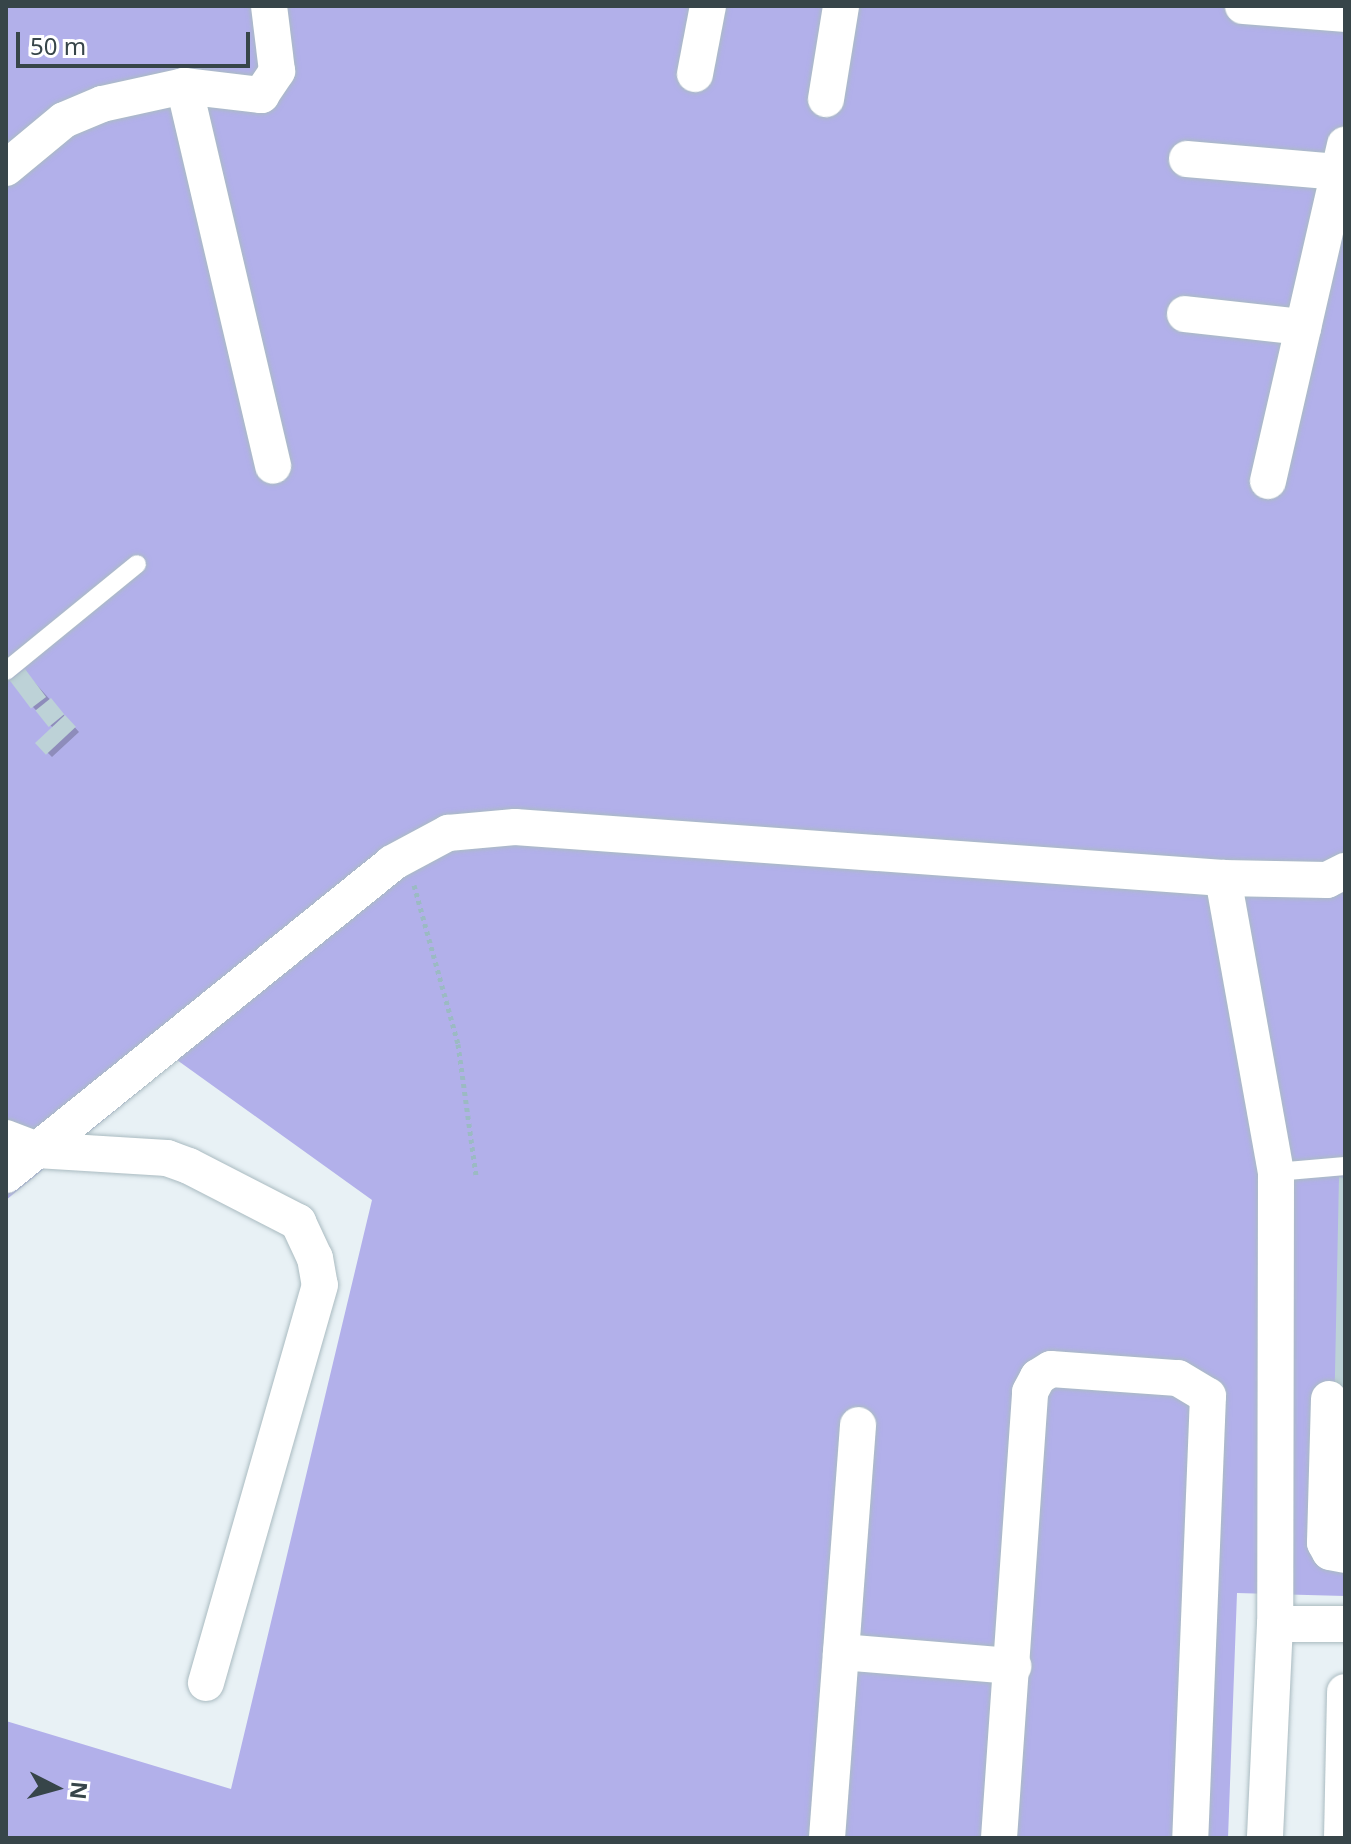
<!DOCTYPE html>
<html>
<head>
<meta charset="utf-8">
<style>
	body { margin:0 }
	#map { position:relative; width:1351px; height:1844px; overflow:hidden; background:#e8f1f5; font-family:"Noto Sans",sans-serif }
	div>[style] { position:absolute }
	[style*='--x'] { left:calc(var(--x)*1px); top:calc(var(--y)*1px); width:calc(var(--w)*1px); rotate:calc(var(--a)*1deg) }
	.green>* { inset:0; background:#b2b0ea }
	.shadow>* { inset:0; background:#0003 }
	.building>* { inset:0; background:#bdd2d7; transform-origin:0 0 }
	.path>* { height:5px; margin-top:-2.5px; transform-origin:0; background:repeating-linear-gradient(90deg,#9bbac3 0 4px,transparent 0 8px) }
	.roads { filter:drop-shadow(0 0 2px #aabbc1) drop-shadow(0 0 2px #aabbc1) }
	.lane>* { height:18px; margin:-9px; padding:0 9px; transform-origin:9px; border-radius:9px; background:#fff }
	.street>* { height:36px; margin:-18px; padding:0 18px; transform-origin:18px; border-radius:18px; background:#fff }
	span { translate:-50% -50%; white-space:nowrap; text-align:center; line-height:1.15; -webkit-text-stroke:8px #fff; paint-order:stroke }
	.frame { position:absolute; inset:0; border:8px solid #374549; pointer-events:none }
	.north { position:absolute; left:16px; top:1748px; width:80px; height:80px; -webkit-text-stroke:6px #fff; paint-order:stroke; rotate:96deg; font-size:22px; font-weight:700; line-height:32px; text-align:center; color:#374549 }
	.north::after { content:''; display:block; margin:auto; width:28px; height:36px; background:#374549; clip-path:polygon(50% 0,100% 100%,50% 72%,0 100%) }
	.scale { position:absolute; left:16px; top:32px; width:234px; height:36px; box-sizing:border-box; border:4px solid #374549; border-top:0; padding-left:10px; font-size:24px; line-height:28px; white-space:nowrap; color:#374549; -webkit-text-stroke:6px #fff; paint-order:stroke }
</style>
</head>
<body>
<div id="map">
	<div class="green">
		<div style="clip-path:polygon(6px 6px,1345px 6px,1345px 1596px,1237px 1593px,1228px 1838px,6px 1838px,6px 1721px,231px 1789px,372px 1200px,177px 1060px,6px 1200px)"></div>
	</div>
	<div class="shadow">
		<div style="clip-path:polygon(28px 675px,79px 732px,52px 757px,39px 744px,54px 729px,33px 707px)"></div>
	</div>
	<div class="building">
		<div style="left:25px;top:669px;width:35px;height:19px;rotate:53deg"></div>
		<div style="left:51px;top:698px;width:21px;height:20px;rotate:51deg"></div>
		<div style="left:65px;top:715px;width:16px;height:41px;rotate:47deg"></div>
		<div style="clip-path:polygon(1339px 1177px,1345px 1178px,1345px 1472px,1333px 1472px)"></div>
	</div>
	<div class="path">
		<div style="--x:414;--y:885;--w:165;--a:74.5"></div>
		<div style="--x:458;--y:1044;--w:132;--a:82.2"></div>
	</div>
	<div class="roads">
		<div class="lane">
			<div style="--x:6;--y:671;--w:169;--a:-39.2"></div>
			<div style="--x:1276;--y:1172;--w:69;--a:-5"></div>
		</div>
		<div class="street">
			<div style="--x:1243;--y:6;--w:102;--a:4.5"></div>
			<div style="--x:695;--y:74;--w:69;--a:-79.2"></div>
			<div style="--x:184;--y:86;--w:390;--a:76.8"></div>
			<div style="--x:826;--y:99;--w:94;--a:-80.8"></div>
			<div style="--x:1187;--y:159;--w:153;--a:4.9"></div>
			<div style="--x:6;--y:168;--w:75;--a:-39.6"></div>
			<div style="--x:64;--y:120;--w:41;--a:-22.8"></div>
			<div style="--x:102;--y:104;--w:84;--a:-12.4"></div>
			<div style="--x:184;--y:86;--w:78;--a:6.7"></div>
			<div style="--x:261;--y:95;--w:29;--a:-56"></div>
			<div style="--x:277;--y:71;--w:65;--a:-97"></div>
			<div style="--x:1185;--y:314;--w:119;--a:6.3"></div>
			<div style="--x:1268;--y:481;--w:345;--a:-77.1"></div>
			<div style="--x:1223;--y:878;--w:299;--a:79.8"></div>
			<div style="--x:1276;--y:1172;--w:452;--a:90.1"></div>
			<div style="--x:1275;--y:1624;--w:214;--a:92.7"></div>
			<div style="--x:6;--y:1138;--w:33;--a:21"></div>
			<div style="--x:37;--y:1150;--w:130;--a:3.5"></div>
			<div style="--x:167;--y:1158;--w:23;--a:20"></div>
			<div style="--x:189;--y:1166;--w:123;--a:27.2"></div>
			<div style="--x:298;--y:1222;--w:40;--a:65"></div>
			<div style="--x:315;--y:1258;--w:27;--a:80"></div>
			<div style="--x:320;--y:1285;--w:414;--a:106"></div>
			<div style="--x:6;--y:1175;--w:496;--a:-38.9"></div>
			<div style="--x:392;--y:863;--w:64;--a:-28.2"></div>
			<div style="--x:448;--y:833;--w:67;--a:-5.1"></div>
			<div style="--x:515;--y:827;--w:710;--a:4.12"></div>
			<div style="--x:1223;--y:878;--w:104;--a:1.1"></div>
			<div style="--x:1327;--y:880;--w:20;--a:-27"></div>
			<div style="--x:1329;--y:1399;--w:144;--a:91.6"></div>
			<div style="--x:1325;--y:1543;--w:10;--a:61"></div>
			<div style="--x:1330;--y:1552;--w:15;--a:11"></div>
			<div style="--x:1275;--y:1624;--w:70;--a:0"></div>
			<div style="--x:841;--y:1652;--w:173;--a:4.7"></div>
			<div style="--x:827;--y:1838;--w:414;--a:-85.7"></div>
			<div style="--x:999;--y:1838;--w:447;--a:-86"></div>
			<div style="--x:1030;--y:1392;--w:17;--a:-62"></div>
			<div style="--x:1038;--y:1377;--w:15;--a:-32"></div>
			<div style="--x:1051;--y:1369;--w:127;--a:4.1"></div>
			<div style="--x:1178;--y:1378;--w:35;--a:31"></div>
			<div style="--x:1208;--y:1396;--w:442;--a:92.3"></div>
			<div style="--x:1342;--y:1838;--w:146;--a:-88.8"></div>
		</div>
	</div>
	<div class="frame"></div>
	<div class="north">N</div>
	<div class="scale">50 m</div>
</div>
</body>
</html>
